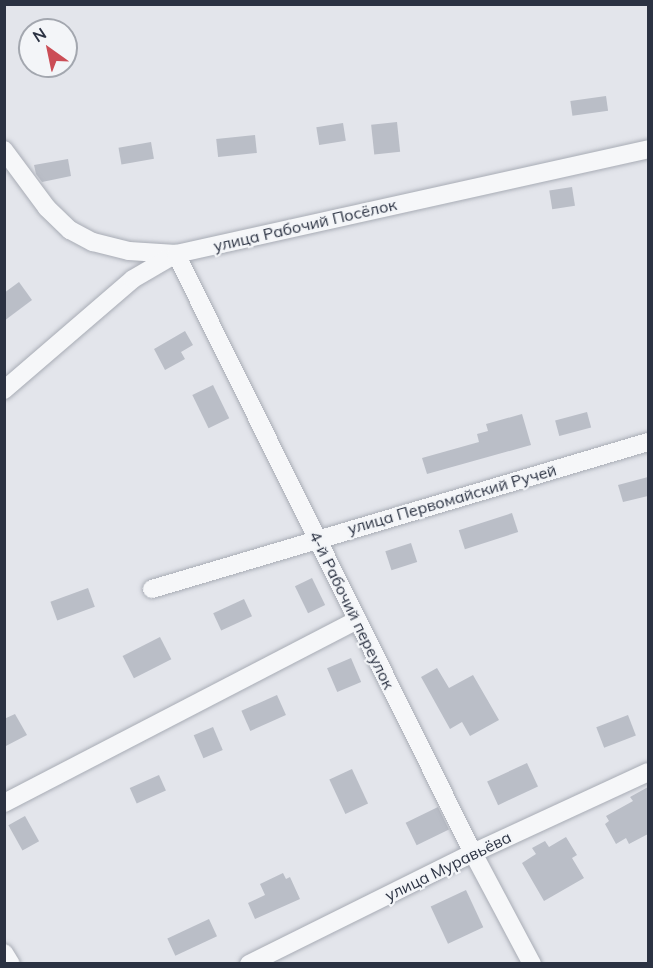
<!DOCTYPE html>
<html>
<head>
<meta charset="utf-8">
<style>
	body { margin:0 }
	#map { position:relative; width:653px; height:968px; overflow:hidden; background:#e3e5eb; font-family:Mulish,sans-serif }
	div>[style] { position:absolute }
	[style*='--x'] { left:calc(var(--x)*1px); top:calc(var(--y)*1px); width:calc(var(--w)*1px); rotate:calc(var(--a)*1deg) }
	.building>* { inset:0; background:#babec7; transform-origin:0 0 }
	.roads { filter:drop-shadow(0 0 2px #a8acb5) drop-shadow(0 0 2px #a8acb5) }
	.minor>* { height:18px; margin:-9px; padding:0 9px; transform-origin:9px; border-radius:9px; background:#f6f7f9 }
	span { translate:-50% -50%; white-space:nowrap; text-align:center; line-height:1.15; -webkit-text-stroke:4.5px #f3f5f8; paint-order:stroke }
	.street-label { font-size:16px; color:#2b3242 }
	.frame { position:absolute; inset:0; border:6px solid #2b3242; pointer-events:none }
	.north { position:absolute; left:18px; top:18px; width:60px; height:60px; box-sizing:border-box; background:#f3f5f8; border:2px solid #a3a7af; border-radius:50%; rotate:327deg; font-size:16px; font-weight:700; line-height:24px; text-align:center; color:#2b3242 }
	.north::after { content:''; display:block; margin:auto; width:21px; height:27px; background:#cb4d56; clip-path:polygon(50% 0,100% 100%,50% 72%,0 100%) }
</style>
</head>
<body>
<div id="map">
	<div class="building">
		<div style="left:606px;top:96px;width:15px;height:36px;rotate:82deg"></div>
		<div style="left:397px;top:122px;width:30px;height:26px;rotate:84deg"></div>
		<div style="left:343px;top:123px;width:18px;height:27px;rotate:81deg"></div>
		<div style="left:255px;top:135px;width:18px;height:39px;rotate:84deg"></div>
		<div style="left:151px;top:142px;width:17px;height:33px;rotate:80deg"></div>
		<div style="clip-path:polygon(68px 159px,71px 176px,42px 182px,36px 174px,34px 165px)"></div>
		<div style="left:572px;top:187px;width:19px;height:23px;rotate:81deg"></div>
		<div style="clip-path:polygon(19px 282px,32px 300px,4px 321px,4px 293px)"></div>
		<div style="clip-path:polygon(185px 331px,193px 345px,181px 352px,185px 359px,165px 370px,154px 349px)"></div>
		<div style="left:213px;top:385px;width:37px;height:23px;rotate:64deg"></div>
		<div style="left:587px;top:412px;width:16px;height:33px;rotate:75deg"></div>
		<div style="clip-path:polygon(522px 414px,531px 445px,427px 474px,422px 458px,479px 442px,477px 434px,488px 431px,486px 424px)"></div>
		<div style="clip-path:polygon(648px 477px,648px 496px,623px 502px,618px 485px)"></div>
		<div style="left:512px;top:513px;width:20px;height:56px;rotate:72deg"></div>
		<div style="left:411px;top:543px;width:20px;height:27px;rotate:72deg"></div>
		<div style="left:312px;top:578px;width:30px;height:19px;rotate:64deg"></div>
		<div style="left:88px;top:588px;width:20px;height:40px;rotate:70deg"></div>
		<div style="left:244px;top:599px;width:19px;height:34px;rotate:65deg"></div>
		<div style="left:160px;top:637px;width:25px;height:42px;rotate:63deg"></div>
		<div style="left:351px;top:658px;width:26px;height:26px;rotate:67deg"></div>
		<div style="clip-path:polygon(437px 668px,449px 688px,473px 675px,499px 720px,470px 736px,462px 722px,450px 729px,421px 677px)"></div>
		<div style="left:277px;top:695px;width:22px;height:39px;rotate:66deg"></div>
		<div style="clip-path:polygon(15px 714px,27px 735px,4px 747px,4px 719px)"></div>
		<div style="left:628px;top:715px;width:22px;height:34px;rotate:69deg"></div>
		<div style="left:213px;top:727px;width:25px;height:21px;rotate:67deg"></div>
		<div style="left:527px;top:763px;width:26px;height:44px;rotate:65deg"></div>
		<div style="left:352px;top:769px;width:38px;height:25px;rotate:65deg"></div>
		<div style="left:159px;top:775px;width:17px;height:32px;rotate:66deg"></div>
		<div style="clip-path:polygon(648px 787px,648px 834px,629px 844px,626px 838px,616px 844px,605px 824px,609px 821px,606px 816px,633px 801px,630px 797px)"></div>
		<div style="left:438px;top:807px;width:25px;height:36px;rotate:64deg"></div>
		<div style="left:25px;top:816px;width:29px;height:19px;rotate:61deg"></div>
		<div style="clip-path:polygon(566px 837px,577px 855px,572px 858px,584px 878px,544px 901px,522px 863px,536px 854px,532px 848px,545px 841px,549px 847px)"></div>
		<div style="clip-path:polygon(283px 873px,286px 879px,290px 877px,300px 899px,255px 919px,248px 903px,265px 895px,260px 884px)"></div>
		<div style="left:466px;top:890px;width:41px;height:39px;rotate:65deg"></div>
		<div style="left:209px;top:919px;width:19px;height:46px;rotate:65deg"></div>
	</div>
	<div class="roads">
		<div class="minor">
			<div style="--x:4;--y:150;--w:72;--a:53.4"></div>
			<div style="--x:47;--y:208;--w:32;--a:44"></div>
			<div style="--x:70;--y:230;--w:26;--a:28"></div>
			<div style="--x:93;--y:242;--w:37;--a:14"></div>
			<div style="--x:129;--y:251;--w:47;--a:3.7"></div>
			<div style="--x:176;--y:254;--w:669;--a:63.63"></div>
			<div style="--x:473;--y:853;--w:126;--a:62"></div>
			<div style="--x:4;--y:390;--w:170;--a:-40.7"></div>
			<div style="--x:133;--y:279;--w:50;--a:-30.2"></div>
			<div style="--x:176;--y:254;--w:484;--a:-12.5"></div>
			<div style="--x:152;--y:589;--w:517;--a:-16.51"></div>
			<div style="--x:4;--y:803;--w:398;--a:-27.4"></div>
			<div style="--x:4;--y:953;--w:13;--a:58"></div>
			<div style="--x:249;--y:964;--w:250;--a:-26.4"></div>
			<div style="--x:473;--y:853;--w:193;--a:-24.8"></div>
		</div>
	</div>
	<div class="street-label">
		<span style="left:305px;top:225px;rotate:-13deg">улица Рабочий Посёлок</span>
		<span style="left:452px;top:499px;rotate:-16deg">улица Первомайский Ручей</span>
		<span style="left:352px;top:610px;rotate:64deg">4-й Рабочий переулок</span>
		<span style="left:448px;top:866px;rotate:-26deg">улица Муравьёва</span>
	</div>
	<div class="frame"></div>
	<div class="north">N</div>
</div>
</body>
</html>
